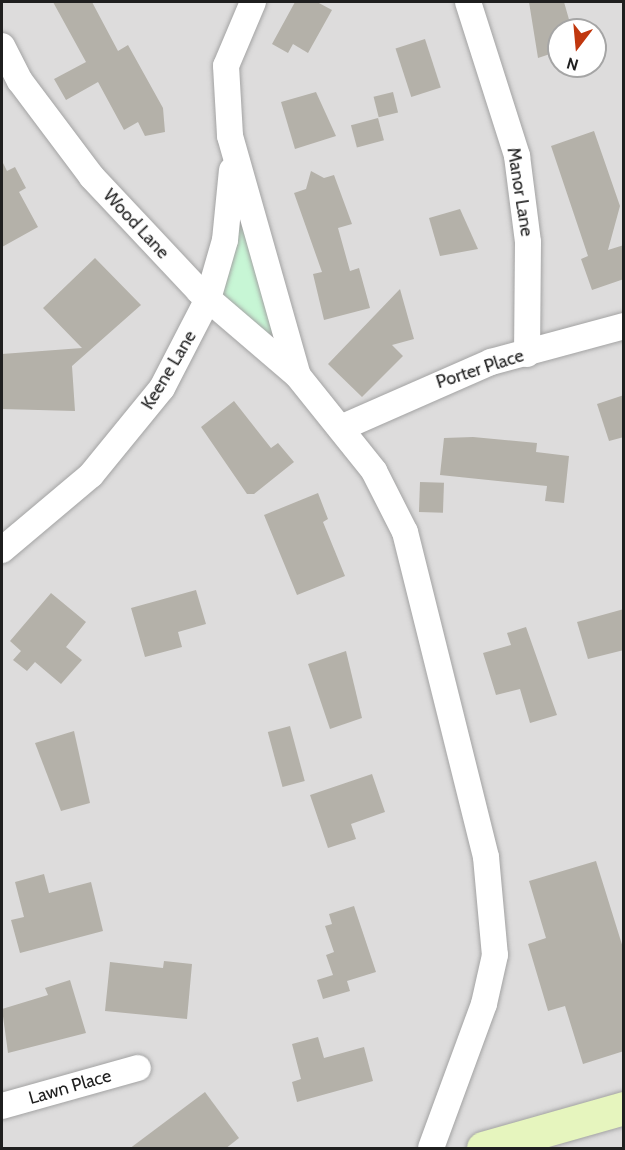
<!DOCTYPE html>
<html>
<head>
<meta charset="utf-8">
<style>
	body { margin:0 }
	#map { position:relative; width:625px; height:1150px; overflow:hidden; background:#efeee6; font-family:Cabin,sans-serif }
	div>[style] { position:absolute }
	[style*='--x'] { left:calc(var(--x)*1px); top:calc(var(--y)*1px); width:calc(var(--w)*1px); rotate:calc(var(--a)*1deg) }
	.residential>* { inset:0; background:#dddcdc }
	.park>* { inset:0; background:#c7f6d5 }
	.building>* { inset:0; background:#b4b1a9; transform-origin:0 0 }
	.roads { filter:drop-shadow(0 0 2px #a3a3a3) drop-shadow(0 0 2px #a3a3a3) }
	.minor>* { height:26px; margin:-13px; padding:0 13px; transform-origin:13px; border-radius:13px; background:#fff }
	.secondary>* { height:33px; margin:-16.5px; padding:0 16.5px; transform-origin:16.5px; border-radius:16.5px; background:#e6f5be }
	span { translate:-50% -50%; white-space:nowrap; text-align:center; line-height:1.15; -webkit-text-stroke:4.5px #fff; paint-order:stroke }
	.street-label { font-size:18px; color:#1f1f1f }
	.frame { position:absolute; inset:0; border:3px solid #1f1f1f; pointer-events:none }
	.north { position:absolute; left:547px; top:18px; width:60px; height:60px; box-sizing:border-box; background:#fff; border:2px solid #a5a5a5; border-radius:50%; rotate:196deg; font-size:16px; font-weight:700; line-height:24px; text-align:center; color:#1f1f1f }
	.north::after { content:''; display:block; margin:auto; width:21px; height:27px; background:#c0370e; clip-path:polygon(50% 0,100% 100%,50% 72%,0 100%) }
</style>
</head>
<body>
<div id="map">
	<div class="residential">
		<div style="clip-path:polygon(evenodd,2px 2px,623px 2px,623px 1148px,2px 1148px,2px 2px,559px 30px,595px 30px,595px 66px,559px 66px,559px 30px)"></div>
	</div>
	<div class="park">
		<div style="clip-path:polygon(239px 188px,290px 363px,214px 298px)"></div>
	</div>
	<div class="building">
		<div style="clip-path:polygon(53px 2px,92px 2px,118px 51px,128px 45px,163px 108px,165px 132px,145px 136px,138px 122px,124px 130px,98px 82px,66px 100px,54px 79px,86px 62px)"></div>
		<div style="clip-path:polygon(295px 2px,317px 2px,332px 10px,308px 53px,293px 44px,288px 53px,272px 44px)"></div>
		<div style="clip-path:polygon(529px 2px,564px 2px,572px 30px,559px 30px,559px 51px,538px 58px)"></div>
		<div style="left:425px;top:39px;width:51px;height:31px;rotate:72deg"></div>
		<div style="clip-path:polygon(316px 92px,336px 136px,295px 149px,281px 102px)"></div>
		<div style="left:393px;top:92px;width:21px;height:20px;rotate:76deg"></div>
		<div style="left:378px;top:118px;width:23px;height:28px;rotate:75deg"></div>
		<div style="clip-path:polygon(594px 131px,620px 206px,608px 250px,624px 245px,624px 279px,592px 290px,581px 259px,588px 256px,551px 146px)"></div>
		<div style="clip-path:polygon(2px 161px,7px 171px,15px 167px,26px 188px,19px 192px,38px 227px,2px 247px)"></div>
		<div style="clip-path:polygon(311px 171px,324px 178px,334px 175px,352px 224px,338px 228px,350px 271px,359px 268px,370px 308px,324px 320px,313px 274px,322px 272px,294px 193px,306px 189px)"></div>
		<div style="clip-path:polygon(460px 209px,478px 249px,440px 256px,429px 218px)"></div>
		<div style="clip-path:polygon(95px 258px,141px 305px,72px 366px,75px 411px,2px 409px,2px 354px,82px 348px,43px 308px)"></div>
		<div style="clip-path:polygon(400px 289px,414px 339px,392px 345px,403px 356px,362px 397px,328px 364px)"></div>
		<div style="clip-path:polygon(624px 395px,624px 437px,609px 441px,597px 404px)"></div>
		<div style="clip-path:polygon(234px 401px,271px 448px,278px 443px,294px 462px,254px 494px,247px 494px,201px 427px)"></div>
		<div style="clip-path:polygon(473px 437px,537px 443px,536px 452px,569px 456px,564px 503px,545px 501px,547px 486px,440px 475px,444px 438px)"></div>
		<div style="left:420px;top:482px;width:24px;height:30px;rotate:2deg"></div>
		<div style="clip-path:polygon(318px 493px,328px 519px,323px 522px,345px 576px,297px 595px,264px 515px)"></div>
		<div style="clip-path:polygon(196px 590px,206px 624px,178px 632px,182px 647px,145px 657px,131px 608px)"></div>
		<div style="clip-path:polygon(51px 593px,86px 622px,66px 647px,82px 660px,61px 684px,35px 662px,27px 671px,13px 660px,21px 651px,10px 641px)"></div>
		<div style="clip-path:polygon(624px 609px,624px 650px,588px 659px,577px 622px)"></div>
		<div style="clip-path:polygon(526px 627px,557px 715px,530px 723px,520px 689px,496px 695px,483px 653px,511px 645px,507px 633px)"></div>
		<div style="clip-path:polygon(346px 651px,362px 718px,330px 729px,308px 664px)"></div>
		<div style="left:290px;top:726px;width:57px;height:23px;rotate:75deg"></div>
		<div style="clip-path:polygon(74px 731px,90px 803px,61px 811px,35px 743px)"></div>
		<div style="clip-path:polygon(372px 774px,385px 812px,351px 824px,356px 839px,328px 848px,310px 795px)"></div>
		<div style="clip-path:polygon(596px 861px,624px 951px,624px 1051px,583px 1064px,565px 1006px,548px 1011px,528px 944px,546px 938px,529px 881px)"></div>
		<div style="clip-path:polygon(44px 874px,49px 893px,91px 882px,103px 931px,20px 953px,11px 920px,24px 917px,15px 882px)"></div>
		<div style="clip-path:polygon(354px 906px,376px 972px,347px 981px,350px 991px,323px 999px,317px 980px,333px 975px,326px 955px,334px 952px,325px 926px,332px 924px,329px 914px)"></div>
		<div style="clip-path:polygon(164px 961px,192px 964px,187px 1019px,105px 1011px,110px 962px,163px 968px)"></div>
		<div style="clip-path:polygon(70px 980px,86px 1033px,8px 1053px,2px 1009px,48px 995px,45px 988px)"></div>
		<div style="clip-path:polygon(318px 1037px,324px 1058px,364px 1047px,373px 1081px,297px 1102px,292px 1082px,301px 1079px,292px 1044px)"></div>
		<div style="clip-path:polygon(205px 1092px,239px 1138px,225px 1149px,129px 1149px)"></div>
	</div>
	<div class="roads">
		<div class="minor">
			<div style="--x:253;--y:2;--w:69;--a:112.9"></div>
			<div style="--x:226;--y:66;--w:70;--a:86.7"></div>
			<div style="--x:230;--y:136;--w:249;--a:74.2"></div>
			<div style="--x:298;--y:376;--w:122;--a:51.3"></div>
			<div style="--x:374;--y:471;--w:68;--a:63.1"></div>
			<div style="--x:405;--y:532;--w:335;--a:76"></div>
			<div style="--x:486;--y:857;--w:98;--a:84.8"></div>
			<div style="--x:495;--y:955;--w:50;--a:102.7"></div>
			<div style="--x:484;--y:1004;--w:153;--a:110.2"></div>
			<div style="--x:468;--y:2;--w:162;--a:72.3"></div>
			<div style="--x:517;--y:156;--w:87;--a:82.7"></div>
			<div style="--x:528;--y:242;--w:112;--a:90.5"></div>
			<div style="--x:2;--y:46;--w:39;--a:63"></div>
			<div style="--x:20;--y:81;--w:120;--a:53.1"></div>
			<div style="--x:92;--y:177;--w:156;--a:46.8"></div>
			<div style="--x:199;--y:291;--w:130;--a:40.6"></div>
			<div style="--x:343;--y:427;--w:162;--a:-23.7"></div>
			<div style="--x:491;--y:362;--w:138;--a:-15.1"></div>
			<div style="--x:2;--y:550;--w:116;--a:-40.1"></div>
			<div style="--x:91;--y:475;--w:112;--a:-50.8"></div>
			<div style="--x:162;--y:388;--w:100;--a:-62.7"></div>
			<div style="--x:208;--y:299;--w:61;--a:-73.9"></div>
			<div style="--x:225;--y:240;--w:70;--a:-84.3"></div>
			<div style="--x:2;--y:1106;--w:141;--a:-15.6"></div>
		</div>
		<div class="secondary">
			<div style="--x:483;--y:1148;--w:147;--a:-15.8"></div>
		</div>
	</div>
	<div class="street-label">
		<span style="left:520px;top:192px;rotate:81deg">Manor Lane</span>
		<span style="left:136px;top:224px;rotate:47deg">Wood Lane</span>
		<span style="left:480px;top:369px;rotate:-18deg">Porter Place</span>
		<span style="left:169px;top:370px;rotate:-59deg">Keene Lane</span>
		<span style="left:70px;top:1087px;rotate:-16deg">Lawn Place</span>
	</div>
	<div class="frame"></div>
	<div class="north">N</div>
</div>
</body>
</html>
